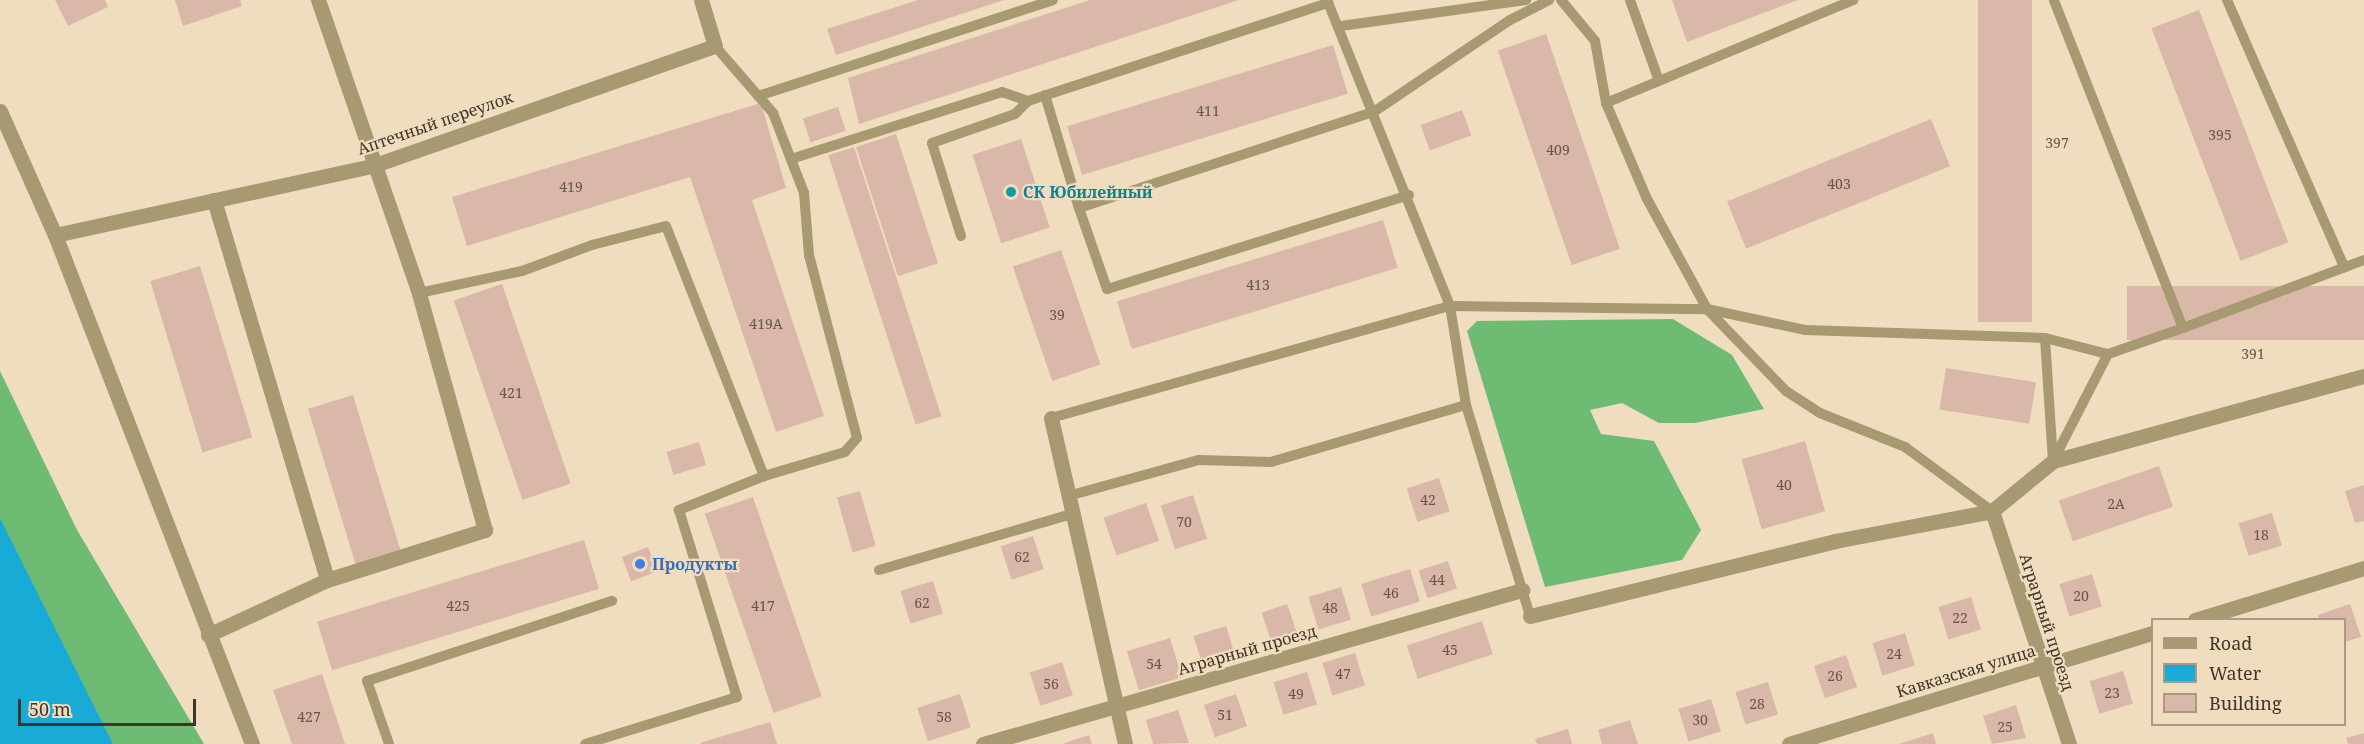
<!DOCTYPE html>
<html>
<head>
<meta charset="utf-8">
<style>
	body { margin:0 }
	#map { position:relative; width:2364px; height:744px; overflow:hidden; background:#f0dcbf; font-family:"Noto Serif",serif }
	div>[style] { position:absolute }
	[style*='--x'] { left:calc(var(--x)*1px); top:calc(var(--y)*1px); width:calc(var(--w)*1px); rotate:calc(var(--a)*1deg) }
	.forest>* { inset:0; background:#6ebb74 }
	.water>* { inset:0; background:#1aaad6 }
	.building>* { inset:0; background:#d9b8a9; transform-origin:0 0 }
	.service>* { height:10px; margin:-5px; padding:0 5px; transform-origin:5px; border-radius:5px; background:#a79971 }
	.minor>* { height:15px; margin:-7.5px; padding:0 7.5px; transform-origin:7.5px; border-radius:7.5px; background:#a79971 }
	.tertiary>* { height:15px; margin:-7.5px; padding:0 7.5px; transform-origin:7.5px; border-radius:7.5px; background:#a79971 }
	.dots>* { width:16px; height:16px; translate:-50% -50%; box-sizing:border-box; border:3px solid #f0dcbf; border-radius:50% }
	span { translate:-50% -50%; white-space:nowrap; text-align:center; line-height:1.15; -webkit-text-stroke:4.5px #f0dcbf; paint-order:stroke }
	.number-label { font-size:14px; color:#64564a }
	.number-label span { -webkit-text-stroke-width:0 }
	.street-label { font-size:16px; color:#3d362a }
	.culture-label { font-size:16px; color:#0d838f; font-weight:700 }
	.left { translate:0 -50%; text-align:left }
	.shop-label { font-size:16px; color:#366cbe; font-weight:700 }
	.legend { position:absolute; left:2151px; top:618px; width:195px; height:108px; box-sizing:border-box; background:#f0dcbf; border:2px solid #a89a83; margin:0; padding:8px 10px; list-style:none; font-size:18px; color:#3d362a }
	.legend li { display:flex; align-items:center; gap:12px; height:30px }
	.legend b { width:30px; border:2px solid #a89a83 }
	.scale { position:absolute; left:18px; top:699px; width:178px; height:27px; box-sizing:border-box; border:3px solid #3d362a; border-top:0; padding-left:8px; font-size:18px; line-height:21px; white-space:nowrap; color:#3d362a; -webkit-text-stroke:4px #f0dcbf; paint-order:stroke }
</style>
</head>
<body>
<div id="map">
	<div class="forest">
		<div style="clip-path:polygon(1673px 319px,1732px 355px,1764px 409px,1695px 423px,1659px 423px,1622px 403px,1590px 410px,1601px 434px,1654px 441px,1701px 530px,1682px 560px,1545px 587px,1467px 331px,1477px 321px)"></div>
		<div style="clip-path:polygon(0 371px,77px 530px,204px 744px,75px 744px,0 564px)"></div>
	</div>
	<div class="water">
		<div style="clip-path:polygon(0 518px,113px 744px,0 744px)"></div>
	</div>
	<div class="building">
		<div style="clip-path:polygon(55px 0,105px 0,108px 7px,68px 26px)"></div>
		<div style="clip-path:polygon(175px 0,240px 0,242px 6px,183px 26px)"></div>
		<div style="clip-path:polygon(918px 0,1004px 0,836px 55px,827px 29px)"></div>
		<div style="clip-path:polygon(1090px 0,1239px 0,859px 124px,848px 78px)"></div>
		<div style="clip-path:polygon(1672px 0,1798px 0,1687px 42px)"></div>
		<div style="left:1978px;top:0;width:54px;height:322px"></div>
		<div style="left:2199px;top:10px;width:249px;height:51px;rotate:69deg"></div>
		<div style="left:1546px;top:34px;width:227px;height:51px;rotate:71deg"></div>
		<div style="left:1333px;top:45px;width:51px;height:278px;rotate:73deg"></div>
		<div style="clip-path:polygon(761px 103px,786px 188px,752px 200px,824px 416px,776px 432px,690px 177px,467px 246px,452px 197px)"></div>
		<div style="left:838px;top:107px;width:25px;height:37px;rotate:72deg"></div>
		<div style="left:1462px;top:110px;width:27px;height:44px;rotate:70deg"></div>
		<div style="left:1931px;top:119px;width:51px;height:220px;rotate:68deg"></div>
		<div style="left:896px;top:134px;width:136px;height:42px;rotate:72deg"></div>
		<div style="left:1021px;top:139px;width:93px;height:51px;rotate:72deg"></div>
		<div style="left:854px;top:147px;width:283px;height:27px;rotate:72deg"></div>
		<div style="left:1383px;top:220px;width:50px;height:278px;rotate:73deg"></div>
		<div style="left:1061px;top:250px;width:121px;height:51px;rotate:71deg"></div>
		<div style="left:200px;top:266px;width:179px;height:52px;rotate:73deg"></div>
		<div style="left:502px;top:284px;width:211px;height:51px;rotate:71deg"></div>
		<div style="left:2364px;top:286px;width:54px;height:237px;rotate:90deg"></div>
		<div style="left:1946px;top:368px;width:91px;height:42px;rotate:9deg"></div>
		<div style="left:353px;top:395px;width:164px;height:47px;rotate:73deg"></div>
		<div style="left:1805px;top:441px;width:73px;height:66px;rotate:74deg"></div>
		<div style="left:699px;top:442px;width:24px;height:34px;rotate:73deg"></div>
		<div style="left:2159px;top:466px;width:43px;height:106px;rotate:71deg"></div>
		<div style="left:1439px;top:478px;width:35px;height:34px;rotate:72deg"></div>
		<div style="clip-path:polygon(2364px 485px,2364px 521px,2355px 523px,2345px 491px)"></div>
		<div style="left:860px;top:491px;width:57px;height:24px;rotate:74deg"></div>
		<div style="left:1193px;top:495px;width:46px;height:34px;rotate:72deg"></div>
		<div style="left:753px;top:497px;width:211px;height:51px;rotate:71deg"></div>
		<div style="left:1146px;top:503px;width:40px;height:45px;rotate:71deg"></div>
		<div style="left:2272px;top:513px;width:34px;height:35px;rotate:73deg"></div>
		<div style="left:1033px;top:536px;width:35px;height:34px;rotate:72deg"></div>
		<div style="left:584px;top:540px;width:51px;height:279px;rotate:73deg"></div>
		<div style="left:648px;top:547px;width:26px;height:28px;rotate:69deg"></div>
		<div style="left:1448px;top:561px;width:29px;height:31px;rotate:72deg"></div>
		<div style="left:1410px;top:569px;width:34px;height:51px;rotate:73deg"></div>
		<div style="left:2092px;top:574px;width:34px;height:34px;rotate:73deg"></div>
		<div style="left:933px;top:581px;width:34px;height:34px;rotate:73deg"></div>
		<div style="left:1341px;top:587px;width:34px;height:34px;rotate:73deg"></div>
		<div style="left:1971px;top:597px;width:34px;height:34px;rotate:73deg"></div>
		<div style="left:1287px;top:604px;width:31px;height:27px;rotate:71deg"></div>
		<div style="clip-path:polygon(2350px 604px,2361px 637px,2344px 642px,2344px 620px,2319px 620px,2318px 615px)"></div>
		<div style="left:1482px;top:621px;width:35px;height:79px;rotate:72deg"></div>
		<div style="left:1226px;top:626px;width:34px;height:34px;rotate:73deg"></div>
		<div style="left:1905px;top:633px;width:34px;height:34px;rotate:73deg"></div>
		<div style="left:1170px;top:638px;width:41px;height:45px;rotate:73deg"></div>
		<div style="left:1355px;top:653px;width:34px;height:34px;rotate:73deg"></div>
		<div style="left:1846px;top:655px;width:34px;height:34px;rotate:71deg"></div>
		<div style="left:1062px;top:662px;width:35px;height:34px;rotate:72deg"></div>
		<div style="left:2123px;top:671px;width:34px;height:35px;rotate:73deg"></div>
		<div style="left:1307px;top:672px;width:34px;height:35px;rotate:73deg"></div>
		<div style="clip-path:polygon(322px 674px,345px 744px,292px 744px,273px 690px)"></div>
		<div style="left:1768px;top:682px;width:34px;height:34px;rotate:73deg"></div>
		<div style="left:960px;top:694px;width:35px;height:45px;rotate:72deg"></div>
		<div style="left:1236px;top:694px;width:34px;height:34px;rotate:71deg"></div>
		<div style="left:1711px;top:699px;width:34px;height:34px;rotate:73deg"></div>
		<div style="clip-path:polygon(2016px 705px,2026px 738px,1992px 744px,1983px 716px)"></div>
		<div style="clip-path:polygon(1178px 710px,1189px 743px,1153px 744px,1146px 720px)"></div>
		<div style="clip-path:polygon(1630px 720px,1638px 744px,1602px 744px,1598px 730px)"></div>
		<div style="clip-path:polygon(770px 722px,777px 744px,700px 744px,700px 743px)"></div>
		<div style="clip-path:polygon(1568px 729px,1572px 744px,1537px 744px,1535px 739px)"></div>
		<div style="clip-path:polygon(1933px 733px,1936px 744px,1899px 744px)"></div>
		<div style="clip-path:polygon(2364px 733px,2364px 744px,2348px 744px,2346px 738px)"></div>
		<div style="clip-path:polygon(1089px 735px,1092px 744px,1062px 744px)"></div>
	</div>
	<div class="service">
		<div style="--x:1327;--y:0;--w:330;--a:68.1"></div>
		<div style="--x:1450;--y:306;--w:257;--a:0.7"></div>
		<div style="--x:1707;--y:309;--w:100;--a:12.1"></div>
		<div style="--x:1805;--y:330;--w:240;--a:1.9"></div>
		<div style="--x:2045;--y:338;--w:123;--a:86.3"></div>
		<div style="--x:1561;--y:0;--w:53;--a:50.3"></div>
		<div style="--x:1595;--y:41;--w:63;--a:79.9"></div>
		<div style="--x:1606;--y:103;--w:102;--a:66.9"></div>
		<div style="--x:1646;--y:197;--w:128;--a:61.4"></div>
		<div style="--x:1707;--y:309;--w:114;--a:46.1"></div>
		<div style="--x:1786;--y:391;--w:40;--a:32.9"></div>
		<div style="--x:1820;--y:413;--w:92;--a:21.8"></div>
		<div style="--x:1905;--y:447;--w:108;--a:36.3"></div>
		<div style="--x:1630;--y:0;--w:83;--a:70.3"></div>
		<div style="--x:2227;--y:0;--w:292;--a:66.3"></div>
		<div style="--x:1341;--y:26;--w:187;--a:-8"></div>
		<div style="--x:715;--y:46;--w:89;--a:49.1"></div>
		<div style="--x:773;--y:113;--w:86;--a:68.8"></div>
		<div style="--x:804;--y:193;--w:62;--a:85.4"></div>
		<div style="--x:809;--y:255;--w:189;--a:75.3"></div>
		<div style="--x:857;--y:438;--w:18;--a:131"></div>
		<div style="--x:845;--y:452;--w:84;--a:163.5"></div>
		<div style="--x:1045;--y:95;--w:118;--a:73.3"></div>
		<div style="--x:758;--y:96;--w:310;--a:-18"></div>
		<div style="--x:1606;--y:103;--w:268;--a:-22.6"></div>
		<div style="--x:791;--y:159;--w:221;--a:-17.6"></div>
		<div style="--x:1002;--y:92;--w:28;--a:19"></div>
		<div style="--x:1409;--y:195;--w:316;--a:162.7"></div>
		<div style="--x:1107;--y:289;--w:86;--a:-109.1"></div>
		<div style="--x:1079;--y:208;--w:311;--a:-18.1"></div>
		<div style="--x:1375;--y:111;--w:163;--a:-34"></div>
		<div style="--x:1510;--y:20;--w:44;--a:-27.1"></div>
		<div style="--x:961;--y:236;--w:97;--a:-107.3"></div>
		<div style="--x:932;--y:143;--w:88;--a:-19.3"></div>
		<div style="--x:1015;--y:114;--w:18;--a:-45"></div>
		<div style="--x:1028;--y:101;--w:316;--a:-18.1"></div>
		<div style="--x:419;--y:293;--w:105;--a:-12.1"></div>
		<div style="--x:522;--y:271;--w:75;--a:-20.4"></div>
		<div style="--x:592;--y:245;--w:76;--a:-14.4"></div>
		<div style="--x:666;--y:226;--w:269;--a:68.6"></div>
		<div style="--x:764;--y:476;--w:92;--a:158.2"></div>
		<div style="--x:679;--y:510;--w:196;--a:72.8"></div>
		<div style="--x:737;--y:697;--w:159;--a:162.8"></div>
		<div style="--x:2183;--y:328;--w:193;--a:-20.6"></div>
		<div style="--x:2045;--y:338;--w:65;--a:14.3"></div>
		<div style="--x:1051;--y:418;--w:414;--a:-15.7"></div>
		<div style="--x:1450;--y:306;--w:100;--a:80.8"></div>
		<div style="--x:1466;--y:405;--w:220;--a:73.1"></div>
		<div style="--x:2053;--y:461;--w:120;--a:-62.8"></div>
		<div style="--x:2108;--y:354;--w:79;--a:-19.1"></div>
		<div style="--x:2183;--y:328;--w:352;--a:-111.5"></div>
		<div style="--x:1068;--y:496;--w:136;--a:-15.4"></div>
		<div style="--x:1199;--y:460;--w:72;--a:1.6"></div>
		<div style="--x:1271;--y:462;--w:203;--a:-16.3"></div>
		<div style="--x:879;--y:570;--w:201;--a:-16.2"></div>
		<div style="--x:389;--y:744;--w:67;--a:-109.2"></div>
		<div style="--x:367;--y:681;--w:258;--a:-18.1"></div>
	</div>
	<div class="minor">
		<div style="--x:0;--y:111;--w:136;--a:66.1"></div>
		<div style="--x:55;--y:235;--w:546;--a:68.84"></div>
		<div style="--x:214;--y:200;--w:396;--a:73.4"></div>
		<div style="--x:55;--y:235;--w:324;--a:-12.3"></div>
		<div style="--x:372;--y:166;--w:363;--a:-19.3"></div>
		<div style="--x:715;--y:46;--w:48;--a:-106.9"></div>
		<div style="--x:1051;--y:418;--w:334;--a:77.2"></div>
		<div style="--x:1992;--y:511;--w:245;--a:71.7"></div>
		<div style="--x:1530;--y:616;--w:314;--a:-13.8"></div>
		<div style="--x:1835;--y:541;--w:160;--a:-10.8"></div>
		<div style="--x:1992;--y:511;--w:79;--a:-39.3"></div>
		<div style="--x:2053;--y:461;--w:322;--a:-15.3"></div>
		<div style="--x:208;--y:635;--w:131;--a:-24.8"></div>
		<div style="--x:327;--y:580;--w:166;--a:-17.6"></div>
		<div style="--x:485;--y:530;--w:246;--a:-105.6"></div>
		<div style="--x:419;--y:293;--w:310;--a:-109"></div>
		<div style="--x:983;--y:744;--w:561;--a:-15.95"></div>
	</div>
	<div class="tertiary">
		<div style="--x:2195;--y:620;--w:177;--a:-17.1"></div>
		<div style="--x:1789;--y:744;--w:380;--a:-17"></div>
	</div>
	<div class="dots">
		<div style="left:1011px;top:192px;background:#0f9aa8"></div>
		<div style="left:640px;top:564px;background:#3f7fe0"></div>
	</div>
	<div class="number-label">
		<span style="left:1208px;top:111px">411</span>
		<span style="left:2220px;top:135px">395</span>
		<span style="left:2057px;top:143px">397</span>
		<span style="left:1558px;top:150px">409</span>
		<span style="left:1839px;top:184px">403</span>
		<span style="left:571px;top:187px">419</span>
		<span style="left:1258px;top:285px">413</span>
		<span style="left:1057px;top:315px">39</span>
		<span style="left:766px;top:324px">419А</span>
		<span style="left:2253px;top:354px">391</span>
		<span style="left:511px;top:393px">421</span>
		<span style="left:1784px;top:485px">40</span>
		<span style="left:1428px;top:500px">42</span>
		<span style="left:2116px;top:504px">2А</span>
		<span style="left:1184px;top:522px">70</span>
		<span style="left:2261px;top:535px">18</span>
		<span style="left:1022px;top:557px">62</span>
		<span style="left:1437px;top:580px">44</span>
		<span style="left:1391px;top:593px">46</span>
		<span style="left:2081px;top:596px">20</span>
		<span style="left:922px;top:603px">62</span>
		<span style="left:458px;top:606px">425</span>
		<span style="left:763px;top:606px">417</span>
		<span style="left:1330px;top:608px">48</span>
		<span style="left:1960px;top:618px">22</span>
		<span style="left:1450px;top:650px">45</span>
		<span style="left:1894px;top:654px">24</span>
		<span style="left:1154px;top:664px">54</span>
		<span style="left:1343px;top:674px">47</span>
		<span style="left:1835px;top:676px">26</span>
		<span style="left:1051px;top:684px">56</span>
		<span style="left:2112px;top:693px">23</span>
		<span style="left:1296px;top:694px">49</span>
		<span style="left:1757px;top:704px">28</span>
		<span style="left:1225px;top:715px">51</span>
		<span style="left:309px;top:717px">427</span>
		<span style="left:944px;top:717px">58</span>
		<span style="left:1700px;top:720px">30</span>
		<span style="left:2005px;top:727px">25</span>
	</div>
	<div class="street-label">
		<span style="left:435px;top:123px;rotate:-19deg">Аптечный переулок</span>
		<span style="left:2047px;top:622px;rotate:72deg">Аграрный проезд</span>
		<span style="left:1247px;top:650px;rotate:-16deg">Аграрный проезд</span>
		<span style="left:1966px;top:671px;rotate:-17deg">Кавказская улица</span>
	</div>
	<div class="culture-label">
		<span class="left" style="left:1023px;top:192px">СК Юбилейный</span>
	</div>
	<div class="shop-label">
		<span class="left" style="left:652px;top:564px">Продукты</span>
	</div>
	<ul class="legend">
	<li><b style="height:8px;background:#a79971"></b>Road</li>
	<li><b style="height:16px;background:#1aaad6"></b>Water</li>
	<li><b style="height:16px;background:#d9b8a9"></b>Building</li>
	</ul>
	<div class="scale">50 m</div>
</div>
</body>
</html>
